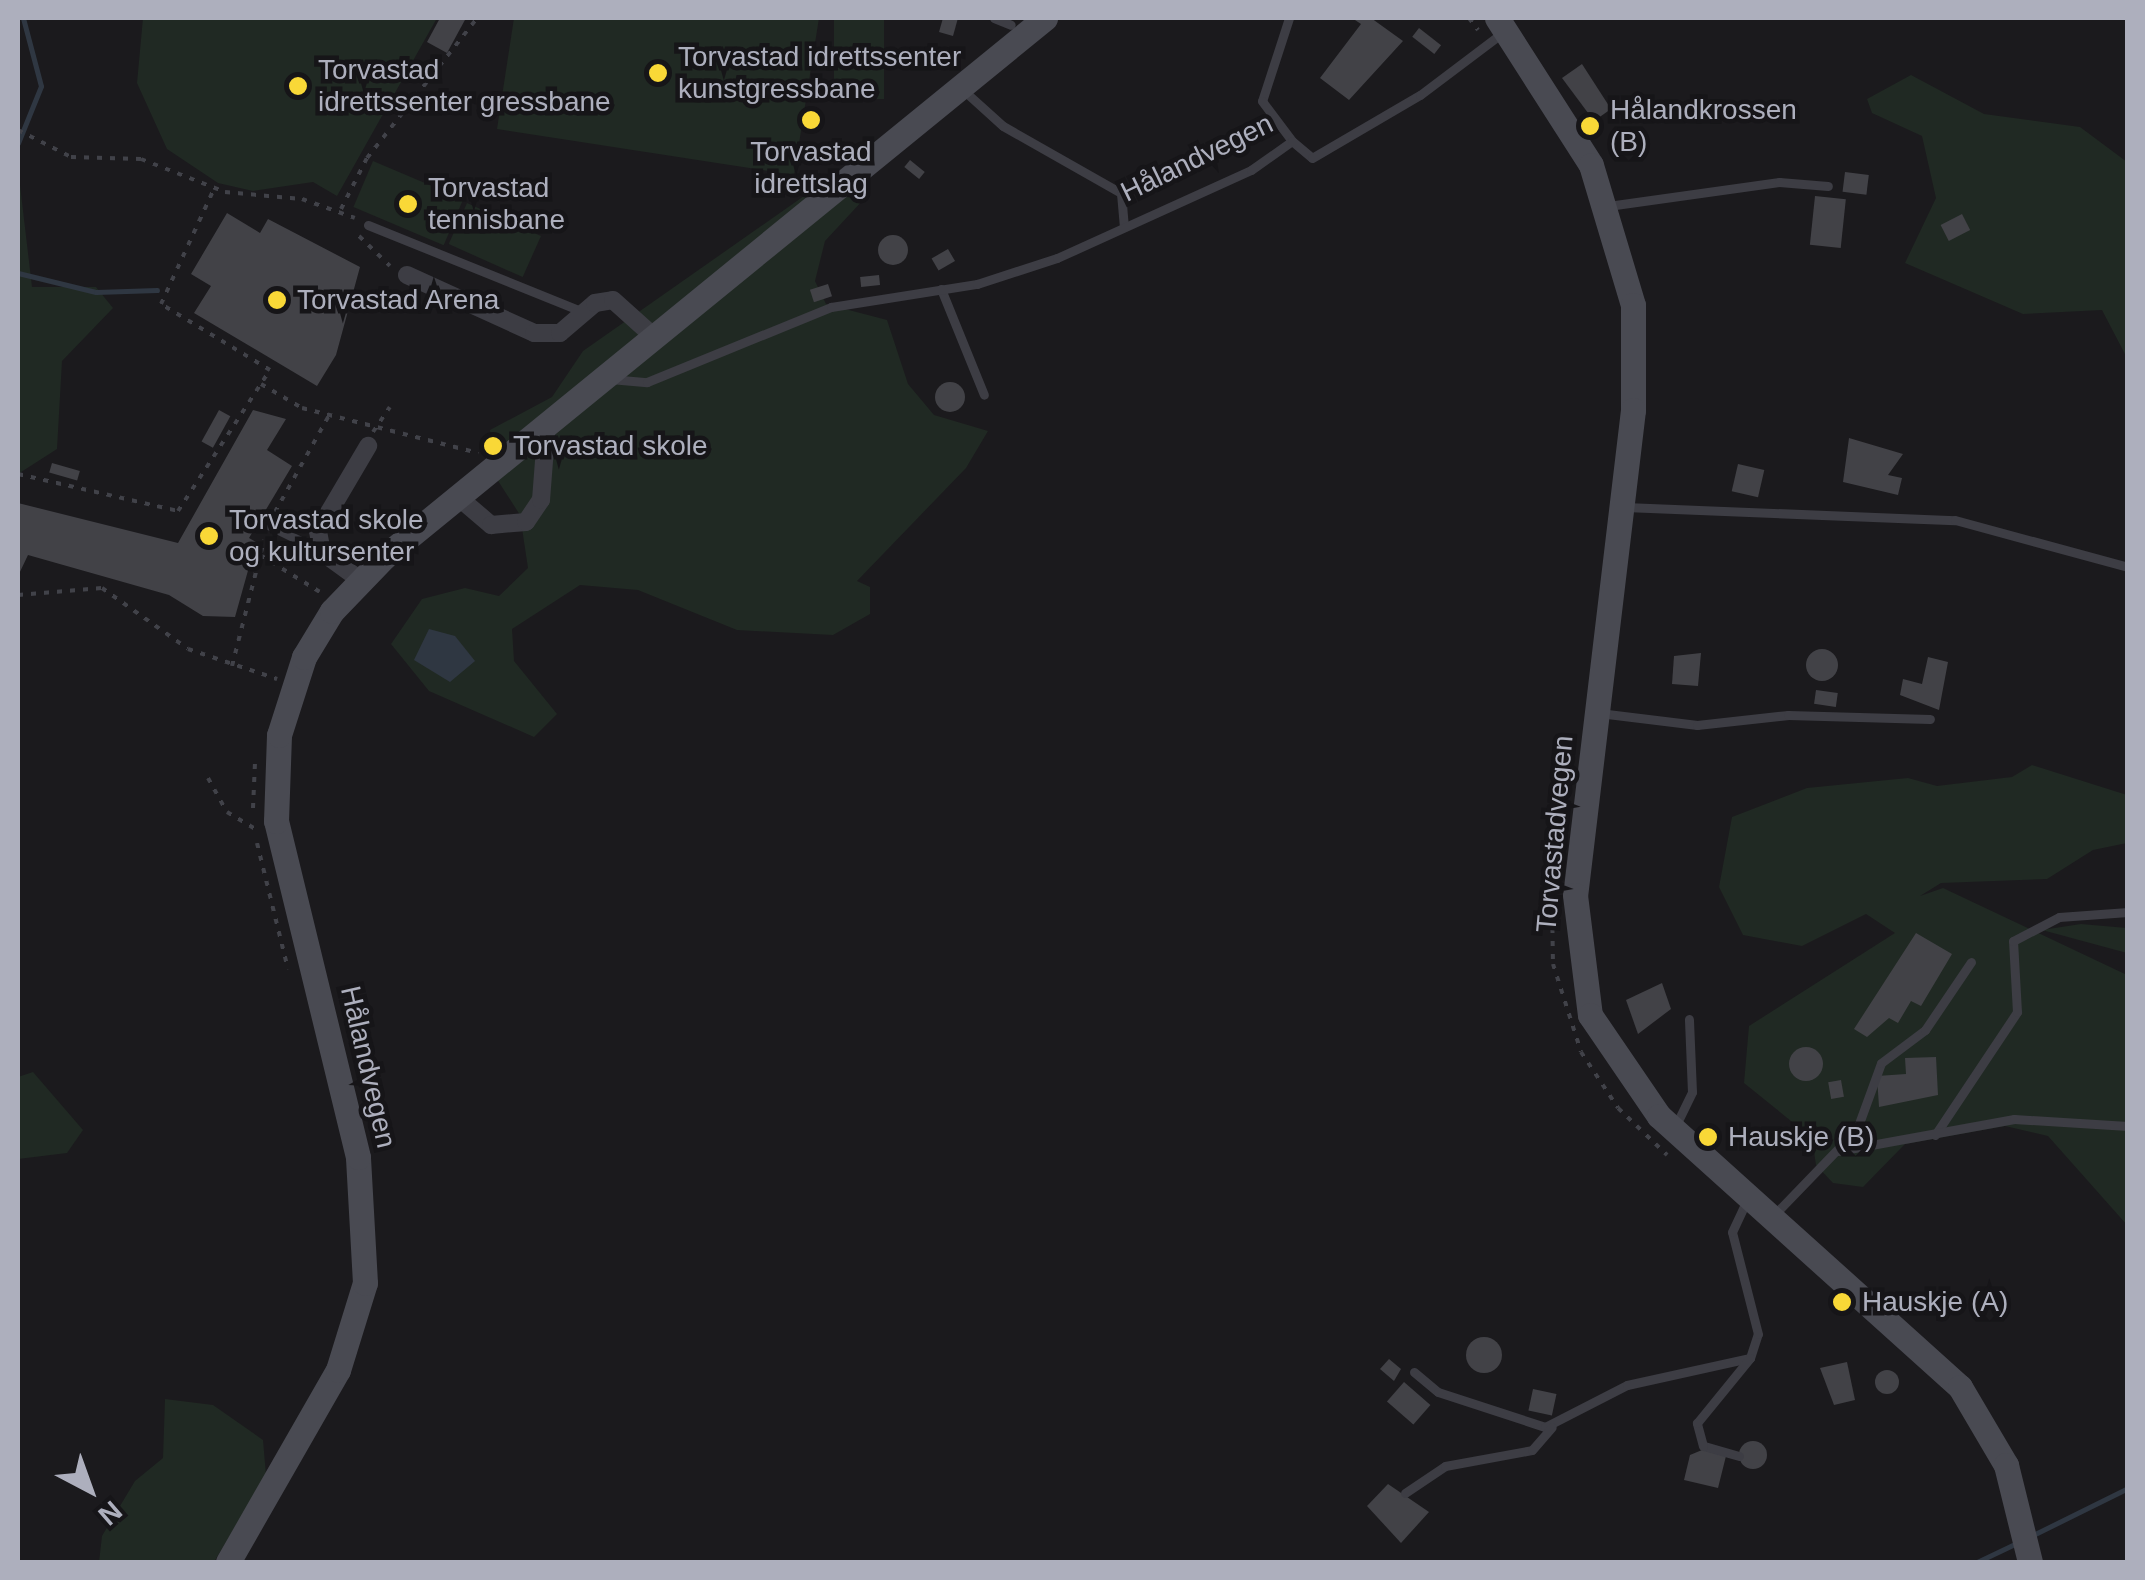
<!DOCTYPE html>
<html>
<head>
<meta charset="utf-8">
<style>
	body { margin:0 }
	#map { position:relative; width:2145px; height:1580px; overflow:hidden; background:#1b1a1d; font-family:Arial,sans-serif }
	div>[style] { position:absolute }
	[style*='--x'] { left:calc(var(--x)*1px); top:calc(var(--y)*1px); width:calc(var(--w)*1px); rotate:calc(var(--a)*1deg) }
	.green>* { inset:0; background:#202923; transform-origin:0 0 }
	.water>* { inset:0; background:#2f3742 }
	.stream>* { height:5px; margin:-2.5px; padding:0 2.5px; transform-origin:2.5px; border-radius:2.5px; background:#2f3742 }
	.building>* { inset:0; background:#424247; transform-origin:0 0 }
	.round { border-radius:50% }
	.path>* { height:4px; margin-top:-2px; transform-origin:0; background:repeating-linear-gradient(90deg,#414249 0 5px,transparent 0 13px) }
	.lane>* { height:9px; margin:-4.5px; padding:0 4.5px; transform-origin:4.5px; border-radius:4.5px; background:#3d3d44 }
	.street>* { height:18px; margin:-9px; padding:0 9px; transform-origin:9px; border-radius:9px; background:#3d3d44 }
	.secondary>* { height:25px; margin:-12.5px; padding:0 12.5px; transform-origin:12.5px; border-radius:12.5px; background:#494a52 }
	.dots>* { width:28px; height:28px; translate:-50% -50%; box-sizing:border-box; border:5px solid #161518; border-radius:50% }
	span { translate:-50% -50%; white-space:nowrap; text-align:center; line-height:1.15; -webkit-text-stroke:9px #161518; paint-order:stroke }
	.poi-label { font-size:28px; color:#adafbd }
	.left { translate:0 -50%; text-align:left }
	.street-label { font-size:28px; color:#adafbd }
	.frame { position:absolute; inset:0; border:20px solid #adafbd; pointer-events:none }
	.north { position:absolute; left:40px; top:1440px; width:100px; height:100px; -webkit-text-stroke:8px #161518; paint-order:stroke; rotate:139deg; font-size:28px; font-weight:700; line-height:40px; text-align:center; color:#adafbd }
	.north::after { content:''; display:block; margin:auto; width:35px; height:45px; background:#adafbd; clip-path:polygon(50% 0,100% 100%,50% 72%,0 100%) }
</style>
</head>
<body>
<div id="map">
	<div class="green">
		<div style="clip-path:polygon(143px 18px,437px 18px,337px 196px,313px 182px,253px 191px,218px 183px,167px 149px,137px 83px)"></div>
		<div style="clip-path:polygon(514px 18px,819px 18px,794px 175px,497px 129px)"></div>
		<div style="left:834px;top:18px;width:50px;height:81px"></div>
		<div style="clip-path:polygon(1911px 75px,1984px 114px,2080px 127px,2127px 162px,2127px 358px,2102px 310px,2023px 314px,1905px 263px,1936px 198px,1922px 136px,1872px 113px,1867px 99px)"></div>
		<div style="left:373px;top:161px;width:98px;height:50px;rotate:23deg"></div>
		<div style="clip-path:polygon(18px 168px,32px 287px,96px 287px,113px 308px,62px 361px,57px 449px,18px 474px)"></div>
		<div style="clip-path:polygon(831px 177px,864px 199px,825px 241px,815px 281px,826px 304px,887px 320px,908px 384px,934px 415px,988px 431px,966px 468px,857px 581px,870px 587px,870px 614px,833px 635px,737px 630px,638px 590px,580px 585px,512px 629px,514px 661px,557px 714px,534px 737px,429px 691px,391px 644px,422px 599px,465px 588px,499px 596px,528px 568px,520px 515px,493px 473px,490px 430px,552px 397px,583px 351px)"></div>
		<div style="left:467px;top:203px;width:81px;height:45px;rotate:24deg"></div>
		<div style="clip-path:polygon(2032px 765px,2127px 795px,2127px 843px,2093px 850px,2047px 879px,1941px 883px,1920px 896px,1943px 888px,2127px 975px,2127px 1225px,2048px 1136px,2005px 1126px,1905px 1144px,1863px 1187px,1833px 1183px,1816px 1165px,1812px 1138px,1744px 1083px,1749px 1026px,1895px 933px,1866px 914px,1802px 946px,1743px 935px,1719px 887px,1732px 817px,1807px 788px,1908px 778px,1937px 786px,2012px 777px)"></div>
		<div style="clip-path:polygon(2081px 924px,2127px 928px,2127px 953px,2042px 930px)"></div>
		<div style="clip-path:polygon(33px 1072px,83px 1130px,67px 1153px,18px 1159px,18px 1077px)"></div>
		<div style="clip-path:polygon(165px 1399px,213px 1405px,263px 1440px,266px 1475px,214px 1562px,99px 1562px,102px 1536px,135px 1481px,163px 1458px)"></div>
	</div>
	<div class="water">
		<div style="clip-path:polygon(429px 629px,455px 636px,475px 661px,450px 682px,414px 660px)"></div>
	</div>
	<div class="stream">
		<div style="--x:18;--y:143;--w:61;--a:-68"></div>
		<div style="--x:41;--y:86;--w:70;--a:-104.8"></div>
		<div style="--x:18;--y:273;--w:80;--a:13.7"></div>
		<div style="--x:96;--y:292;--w:61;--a:-1.9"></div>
		<div style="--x:2033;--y:1535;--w:106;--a:-26.3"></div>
		<div style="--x:1977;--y:1562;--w:47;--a:-25.5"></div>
	</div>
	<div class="building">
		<div style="clip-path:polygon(440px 18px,466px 18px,447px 53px,427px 42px)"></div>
		<div style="clip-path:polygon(943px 18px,958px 18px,953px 36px,939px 32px)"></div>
		<div style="clip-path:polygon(1352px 18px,1371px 18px,1403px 41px,1349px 100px,1320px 78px,1361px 24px)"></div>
		<div style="left:1419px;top:28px;width:28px;height:11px;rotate:38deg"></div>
		<div style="clip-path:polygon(1582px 64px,1611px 109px,1594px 121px,1562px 78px)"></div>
		<div style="left:910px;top:160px;width:19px;height:9px;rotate:39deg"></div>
		<div style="left:1845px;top:172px;width:24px;height:20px;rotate:7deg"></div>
		<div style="left:1815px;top:196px;width:31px;height:49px;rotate:6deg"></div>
		<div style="clip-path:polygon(227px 213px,260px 233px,268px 219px,360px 267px,336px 355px,317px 386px,194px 313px,211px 286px,191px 274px)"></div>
		<div style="left:1962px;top:214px;width:18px;height:24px;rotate:63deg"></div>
		<div class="round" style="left:878px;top:235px;width:30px;height:30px"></div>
		<div style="left:948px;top:249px;width:14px;height:19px;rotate:60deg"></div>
		<div style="left:879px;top:275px;width:10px;height:19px;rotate:84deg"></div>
		<div style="left:828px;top:284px;width:13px;height:19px;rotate:72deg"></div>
		<div class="round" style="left:935px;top:382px;width:30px;height:30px"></div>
		<div style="left:219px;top:410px;width:13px;height:36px;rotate:29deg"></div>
		<div style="clip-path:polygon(253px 410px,286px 419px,267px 450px,292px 466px,249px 538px,256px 542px,235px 617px,203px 616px,169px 595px,28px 555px,18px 576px,18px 503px,178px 543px)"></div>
		<div style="clip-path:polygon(1849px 438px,1903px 454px,1888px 475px,1902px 478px,1898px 495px,1843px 482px)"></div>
		<div style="left:52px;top:463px;width:29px;height:10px;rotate:16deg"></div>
		<div style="left:1738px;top:464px;width:27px;height:28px;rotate:13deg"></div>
		<div class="round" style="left:1806px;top:649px;width:32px;height:32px"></div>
		<div style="clip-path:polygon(1701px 653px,1698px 686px,1672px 684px,1674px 656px)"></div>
		<div style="clip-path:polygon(1928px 657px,1948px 662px,1939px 710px,1900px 695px,1903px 679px,1922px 684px)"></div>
		<div style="left:1816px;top:690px;width:22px;height:14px;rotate:8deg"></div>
		<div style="clip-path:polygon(1916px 933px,1952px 954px,1921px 1006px,1911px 1001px,1898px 1023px,1889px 1018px,1867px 1037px,1854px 1029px)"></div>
		<div style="clip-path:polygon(1662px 983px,1671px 1009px,1638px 1034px,1626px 1000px)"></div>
		<div class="round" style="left:1789px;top:1047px;width:34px;height:34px"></div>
		<div style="clip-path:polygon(1936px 1057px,1938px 1095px,1879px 1107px,1877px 1076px,1906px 1074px,1905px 1058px)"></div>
		<div style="left:1841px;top:1080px;width:17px;height:13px;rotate:80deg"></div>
		<div class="round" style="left:1466px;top:1337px;width:36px;height:36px"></div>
		<div style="clip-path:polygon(1389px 1359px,1401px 1369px,1394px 1381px,1380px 1369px)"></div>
		<div style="clip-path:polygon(1847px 1362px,1855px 1400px,1834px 1405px,1820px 1368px)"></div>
		<div class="round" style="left:1875px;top:1370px;width:24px;height:24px"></div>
		<div style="left:1404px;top:1382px;width:35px;height:26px;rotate:41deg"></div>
		<div style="left:1533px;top:1389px;width:24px;height:22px;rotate:12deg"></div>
		<div class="round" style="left:1739px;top:1441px;width:28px;height:28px"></div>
		<div style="clip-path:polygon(1702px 1450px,1726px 1456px,1718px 1488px,1684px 1480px,1690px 1455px)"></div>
		<div style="clip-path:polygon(1388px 1484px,1429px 1512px,1401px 1543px,1367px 1506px)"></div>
	</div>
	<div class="path">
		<div style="--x:1469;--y:18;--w:15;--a:53"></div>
		<div style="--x:18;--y:130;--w:59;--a:27"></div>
		<div style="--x:71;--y:157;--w:70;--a:1.6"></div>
		<div style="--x:141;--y:159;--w:90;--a:21.4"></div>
		<div style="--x:225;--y:192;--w:77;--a:5.2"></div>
		<div style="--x:302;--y:199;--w:56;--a:19.7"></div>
		<div style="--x:341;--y:209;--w:57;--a:-63"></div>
		<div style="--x:367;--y:158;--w:178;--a:-51.8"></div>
		<div style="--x:359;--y:236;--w:43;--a:44.1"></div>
		<div style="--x:261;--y:384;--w:48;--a:30.3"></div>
		<div style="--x:302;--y:408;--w:182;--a:14.3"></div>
		<div style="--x:373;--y:432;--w:30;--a:-56"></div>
		<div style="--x:18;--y:474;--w:164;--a:13"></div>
		<div style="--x:178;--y:511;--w:168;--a:-56.9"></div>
		<div style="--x:270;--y:370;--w:127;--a:-148.8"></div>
		<div style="--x:161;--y:304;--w:127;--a:-65.3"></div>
		<div style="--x:275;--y:512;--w:115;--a:-60.8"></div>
		<div style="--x:260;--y:555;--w:70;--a:31.7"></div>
		<div style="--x:18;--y:595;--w:84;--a:-4.8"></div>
		<div style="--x:102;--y:588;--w:105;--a:35.3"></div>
		<div style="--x:188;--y:649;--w:94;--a:18.6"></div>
		<div style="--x:232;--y:666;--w:130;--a:-75.7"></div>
		<div style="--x:208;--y:778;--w:39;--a:61"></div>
		<div style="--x:227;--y:812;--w:33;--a:31"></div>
		<div style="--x:253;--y:808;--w:45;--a:-87.5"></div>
		<div style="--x:257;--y:843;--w:130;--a:76.2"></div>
		<div style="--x:1552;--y:902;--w:62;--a:89.1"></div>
		<div style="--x:1553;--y:964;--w:92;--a:72.3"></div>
		<div style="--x:1581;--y:1052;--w:67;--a:56.5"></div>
		<div style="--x:1618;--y:1108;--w:68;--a:43.8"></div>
	</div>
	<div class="lane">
		<div style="--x:994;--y:18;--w:18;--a:22"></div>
		<div style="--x:1289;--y:18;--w:87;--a:108"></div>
		<div style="--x:1262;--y:101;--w:50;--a:53.1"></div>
		<div style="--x:962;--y:89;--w:55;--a:42.1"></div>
		<div style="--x:1003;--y:126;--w:136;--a:29.6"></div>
		<div style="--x:1121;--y:193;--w:34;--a:85"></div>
		<div style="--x:1608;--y:206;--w:173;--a:-8"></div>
		<div style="--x:1779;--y:182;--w:49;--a:4.7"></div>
		<div style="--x:368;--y:225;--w:232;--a:22"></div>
		<div style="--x:941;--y:289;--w:114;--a:67.9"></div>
		<div style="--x:610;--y:379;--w:37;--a:5"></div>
		<div style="--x:647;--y:382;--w:199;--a:-22.2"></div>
		<div style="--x:831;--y:307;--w:148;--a:-9"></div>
		<div style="--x:977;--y:284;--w:84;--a:-18"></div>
		<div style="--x:1057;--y:258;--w:213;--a:-24.4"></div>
		<div style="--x:1251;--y:170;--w:50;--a:-35.3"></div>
		<div style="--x:1292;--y:141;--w:26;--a:40"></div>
		<div style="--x:1312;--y:158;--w:125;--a:-30.3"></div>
		<div style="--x:1420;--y:95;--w:106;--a:-37"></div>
		<div style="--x:1625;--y:507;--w:330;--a:2.3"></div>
		<div style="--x:1955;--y:520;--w:179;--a:15.2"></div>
		<div style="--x:268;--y:525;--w:57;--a:26.1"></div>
		<div style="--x:1599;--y:713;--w:99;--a:7"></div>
		<div style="--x:1697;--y:725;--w:92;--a:-6.3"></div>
		<div style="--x:1788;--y:715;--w:142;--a:1.6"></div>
		<div style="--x:1675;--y:1127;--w:39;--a:-64"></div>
		<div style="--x:1692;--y:1092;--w:73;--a:-92.4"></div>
		<div style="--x:1935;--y:1135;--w:148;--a:-56.3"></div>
		<div style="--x:2017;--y:1012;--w:71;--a:-93.2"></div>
		<div style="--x:2013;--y:941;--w:52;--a:-27.6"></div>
		<div style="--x:2059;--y:917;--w:69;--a:-4.1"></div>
		<div style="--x:1838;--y:1151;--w:179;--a:-10.3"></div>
		<div style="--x:2014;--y:1119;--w:114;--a:3.5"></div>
		<div style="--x:1774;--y:1215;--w:120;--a:-46"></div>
		<div style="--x:1857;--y:1129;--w:70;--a:-70"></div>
		<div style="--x:1881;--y:1063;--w:55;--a:-36.9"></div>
		<div style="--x:1925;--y:1030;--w:82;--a:-55.9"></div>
		<div style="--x:1414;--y:1372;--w:31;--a:40"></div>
		<div style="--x:1438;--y:1392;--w:113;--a:18.1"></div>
		<div style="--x:1545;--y:1427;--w:92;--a:-27.1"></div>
		<div style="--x:1627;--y:1385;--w:126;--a:-12.4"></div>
		<div style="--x:1750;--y:1358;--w:25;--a:-72"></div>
		<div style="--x:1758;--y:1334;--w:105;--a:-104.3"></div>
		<div style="--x:1732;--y:1232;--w:35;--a:-65"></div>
		<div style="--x:1739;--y:1456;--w:37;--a:-164"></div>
		<div style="--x:1703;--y:1446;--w:24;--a:-105"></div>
		<div style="--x:1697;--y:1423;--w:84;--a:-50.8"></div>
		<div style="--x:1405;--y:1493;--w:48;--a:-34"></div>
		<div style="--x:1445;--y:1466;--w:88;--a:-10.4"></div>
		<div style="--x:1532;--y:1450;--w:30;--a:-49"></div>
	</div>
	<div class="street">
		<div style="--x:407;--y:275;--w:140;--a:24.5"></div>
		<div style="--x:534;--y:333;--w:26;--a:0"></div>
		<div style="--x:560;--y:333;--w:46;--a:-40.6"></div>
		<div style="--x:595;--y:303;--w:18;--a:-9"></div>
		<div style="--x:613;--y:300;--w:52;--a:41.9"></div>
		<div style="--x:457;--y:496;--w:45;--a:40.5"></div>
		<div style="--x:491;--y:525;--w:35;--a:-5"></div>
		<div style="--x:526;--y:522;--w:27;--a:-56"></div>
		<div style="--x:541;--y:500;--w:78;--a:-85.6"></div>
		<div style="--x:359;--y:579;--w:46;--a:-143.9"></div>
		<div style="--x:322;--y:552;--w:21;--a:-101"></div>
		<div style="--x:318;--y:531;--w:99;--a:-59.5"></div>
	</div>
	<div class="secondary">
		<div style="--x:1497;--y:18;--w:174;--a:57.4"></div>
		<div style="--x:1591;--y:165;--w:146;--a:73.3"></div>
		<div style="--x:1633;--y:305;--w:105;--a:90"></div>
		<div style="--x:1633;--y:410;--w:488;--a:96.8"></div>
		<div style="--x:1575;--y:895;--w:121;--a:82.9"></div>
		<div style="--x:1590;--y:1015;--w:122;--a:55.7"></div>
		<div style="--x:1659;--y:1116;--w:405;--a:42"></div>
		<div style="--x:1960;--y:1387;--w:91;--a:59.5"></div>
		<div style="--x:2006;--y:1465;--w:100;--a:76.1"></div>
		<div style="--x:228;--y:1562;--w:221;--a:-60.2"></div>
		<div style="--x:338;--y:1370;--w:91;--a:-72.8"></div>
		<div style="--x:365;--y:1283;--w:126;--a:-93.2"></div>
		<div style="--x:358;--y:1157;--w:346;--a:-103.7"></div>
		<div style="--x:276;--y:821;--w:86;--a:-88"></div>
		<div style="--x:279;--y:735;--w:82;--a:-72.2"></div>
		<div style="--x:304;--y:657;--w:54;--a:-58.7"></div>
		<div style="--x:332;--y:611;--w:75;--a:-46.1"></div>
		<div style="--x:384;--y:557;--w:853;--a:-39.19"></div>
	</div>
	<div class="dots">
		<div style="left:658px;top:73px;background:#f9d837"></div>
		<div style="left:298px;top:86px;background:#f9d837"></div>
		<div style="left:811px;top:120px;background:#f9d837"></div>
		<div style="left:1590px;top:126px;background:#f9d837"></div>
		<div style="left:408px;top:204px;background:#f9d837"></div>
		<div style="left:277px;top:300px;background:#f9d837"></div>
		<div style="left:493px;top:446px;background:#f9d837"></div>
		<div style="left:209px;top:536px;background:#f9d837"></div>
		<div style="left:1708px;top:1137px;background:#f9d837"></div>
		<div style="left:1842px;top:1302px;background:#f9d837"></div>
	</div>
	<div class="poi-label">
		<span class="left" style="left:678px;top:73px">Torvastad idrettssenter<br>kunstgressbane</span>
		<span class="left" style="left:318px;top:86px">Torvastad<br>idrettssenter gressbane</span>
		<span class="left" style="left:1610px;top:126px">Hålandkrossen<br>(B)</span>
		<span style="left:811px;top:168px">Torvastad<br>idrettslag</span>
		<span class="left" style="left:428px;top:204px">Torvastad<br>tennisbane</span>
		<span class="left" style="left:297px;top:300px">Torvastad Arena</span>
		<span class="left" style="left:513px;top:446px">Torvastad skole</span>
		<span class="left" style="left:229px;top:536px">Torvastad skole<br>og kultursenter</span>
		<span class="left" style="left:1728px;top:1137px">Hauskje (B)</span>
		<span class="left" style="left:1862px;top:1302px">Hauskje (A)</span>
	</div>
	<div class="street-label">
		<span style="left:1197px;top:158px;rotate:-26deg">Hålandvegen</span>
		<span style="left:1555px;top:834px;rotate:-85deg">Torvastadvegen</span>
		<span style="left:368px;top:1067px;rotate:77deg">Hålandvegen</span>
	</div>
	<div class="frame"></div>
	<div class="north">N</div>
</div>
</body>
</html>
